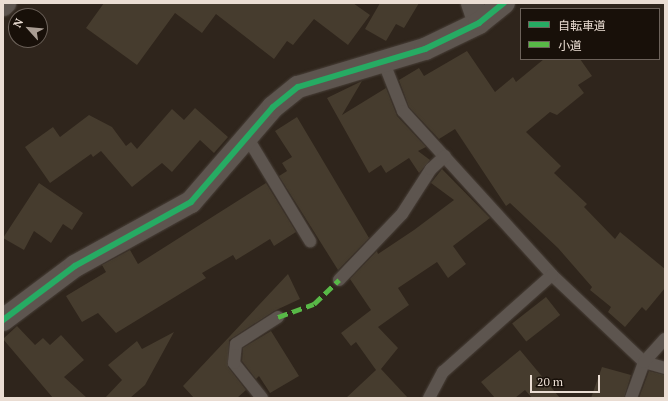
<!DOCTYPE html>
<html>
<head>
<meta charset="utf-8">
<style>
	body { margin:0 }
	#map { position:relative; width:668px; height:401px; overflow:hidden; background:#2f251c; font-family:"PT Serif","Noto Sans JP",serif }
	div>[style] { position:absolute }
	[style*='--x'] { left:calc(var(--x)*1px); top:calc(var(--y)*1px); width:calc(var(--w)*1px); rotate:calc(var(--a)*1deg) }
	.building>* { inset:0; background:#463c2e; transform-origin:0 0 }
	.roads { filter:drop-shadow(0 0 1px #494039) drop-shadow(0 0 1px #494039) }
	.service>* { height:12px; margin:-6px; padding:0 6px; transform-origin:6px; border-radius:6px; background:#5d554f }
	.minor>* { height:22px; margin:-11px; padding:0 11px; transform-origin:11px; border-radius:11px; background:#5d554f }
	.quiet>* { height:5px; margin-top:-2.5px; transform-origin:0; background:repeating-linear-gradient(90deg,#58b947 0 10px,transparent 0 15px) }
	.cycleway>* { height:6px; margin:-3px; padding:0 3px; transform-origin:3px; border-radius:3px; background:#26ab63 }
	span { translate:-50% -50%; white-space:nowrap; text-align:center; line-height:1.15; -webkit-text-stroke:4px #181009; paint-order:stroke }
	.frame { position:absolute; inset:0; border:4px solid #eaddd3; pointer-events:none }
	.legend { position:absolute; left:520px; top:8px; width:140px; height:52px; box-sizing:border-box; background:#181009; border:1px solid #6c625a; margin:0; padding:5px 7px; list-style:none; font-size:12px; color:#eaddd3 }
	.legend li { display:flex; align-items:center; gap:8px; height:20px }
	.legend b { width:20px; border:1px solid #6c625a }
	.north { position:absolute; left:8px; top:8px; width:40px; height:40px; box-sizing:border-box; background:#181009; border:1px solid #6c625a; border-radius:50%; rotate:297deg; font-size:11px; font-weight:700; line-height:16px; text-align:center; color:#eaddd3 }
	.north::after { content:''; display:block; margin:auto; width:14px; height:18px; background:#a99d93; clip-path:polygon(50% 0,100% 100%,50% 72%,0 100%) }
	.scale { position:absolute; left:530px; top:375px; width:70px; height:18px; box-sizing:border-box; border:2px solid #eaddd3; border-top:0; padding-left:5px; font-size:12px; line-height:14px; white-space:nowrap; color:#eaddd3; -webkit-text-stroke:3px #181009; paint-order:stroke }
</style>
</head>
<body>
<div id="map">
	<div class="building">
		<div style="clip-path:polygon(104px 3px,353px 3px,370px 15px,348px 45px,314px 19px,293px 45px,287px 41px,274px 59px,216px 14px,202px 33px,175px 13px,137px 65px,86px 28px)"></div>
		<div style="clip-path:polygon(380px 3px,419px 3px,404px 28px,396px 24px,386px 41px,365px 29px)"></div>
		<div style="clip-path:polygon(467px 51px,495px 92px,513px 77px,516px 82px,544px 59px,580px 59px,592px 76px,578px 85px,584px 93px,557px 115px,550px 112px,526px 132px,561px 166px,554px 173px,587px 204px,584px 207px,615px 239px,620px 232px,665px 269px,665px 288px,646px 311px,642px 307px,625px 327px,608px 312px,611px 307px,590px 290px,592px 287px,558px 248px,510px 203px,506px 206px,455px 129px,439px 139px,409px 107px,399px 80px,419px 68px,424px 76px)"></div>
		<div style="clip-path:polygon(362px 81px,342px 115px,386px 88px,397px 116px,426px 147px,418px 151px,430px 160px,419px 173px,409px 158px,386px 173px,381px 165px,369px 173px,327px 98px)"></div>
		<div style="clip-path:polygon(195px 108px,228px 137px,214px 153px,200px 140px,172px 172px,162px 163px,132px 187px,101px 151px,93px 157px,91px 154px,50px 183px,25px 147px,53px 127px,60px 137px,89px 115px,112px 127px,126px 146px,131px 142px,137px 149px,172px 109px,184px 120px)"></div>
		<div style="clip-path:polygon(297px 117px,369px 238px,338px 270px,279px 176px,287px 171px,282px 163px,292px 157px,275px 131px)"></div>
		<div style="clip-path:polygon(442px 169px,490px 218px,453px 246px,466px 264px,448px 278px,437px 262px,398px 288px,409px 305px,378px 327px,398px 348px,381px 369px,408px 398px,346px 398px,376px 370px,356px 342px,351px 346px,341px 333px,371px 310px,350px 279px,377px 251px,378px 254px,414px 230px,454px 200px,431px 183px)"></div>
		<div style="clip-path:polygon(39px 183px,83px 213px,72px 230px,63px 224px,51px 243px,34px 231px,24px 250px,3px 238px)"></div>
		<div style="clip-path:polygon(266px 183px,296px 232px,274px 246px,270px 239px,236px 260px,233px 255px,202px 273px,206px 278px,116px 333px,98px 313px,82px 322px,66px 296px,106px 272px,102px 265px,130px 250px,138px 264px)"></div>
		<div style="clip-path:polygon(288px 274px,300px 299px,274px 311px,229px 340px,228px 367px,246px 390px,237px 398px,194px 398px,183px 386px)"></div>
		<div style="left:546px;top:297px;width:23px;height:43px;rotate:52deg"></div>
		<div style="clip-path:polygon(17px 326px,35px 345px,43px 338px,50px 345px,61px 335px,84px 360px,64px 377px,87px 398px,53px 398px,3px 339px)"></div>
		<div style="clip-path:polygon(271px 331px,299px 376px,270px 393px,259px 376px,256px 379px,242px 361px,243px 348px)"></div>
		<div style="clip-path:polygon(174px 332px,145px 385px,130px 398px,105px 398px,122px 380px,108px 365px,137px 341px,142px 349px)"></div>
		<div style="clip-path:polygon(520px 350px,560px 398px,532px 398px,525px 390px,515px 398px,495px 398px,481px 382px)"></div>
		<div style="clip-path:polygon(602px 367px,631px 375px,624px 398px,591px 398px)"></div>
		<div style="clip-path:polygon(649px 371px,665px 375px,665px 398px,639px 398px)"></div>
	</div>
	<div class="roads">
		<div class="service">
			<div style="--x:384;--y:63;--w:52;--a:68.4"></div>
			<div style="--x:403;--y:111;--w:222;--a:47.7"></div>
			<div style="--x:552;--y:275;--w:127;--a:43.4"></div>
			<div style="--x:644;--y:362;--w:22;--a:16"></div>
			<div style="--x:247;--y:137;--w:122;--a:58.8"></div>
			<div style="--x:339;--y:280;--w:91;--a:-46.3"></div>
			<div style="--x:402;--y:214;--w:54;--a:-57.2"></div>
			<div style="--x:431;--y:169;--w:19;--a:-43"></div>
			<div style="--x:262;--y:398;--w:45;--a:-128.7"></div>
			<div style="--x:234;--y:363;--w:19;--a:-84"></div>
			<div style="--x:236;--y:344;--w:50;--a:-32.7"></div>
			<div style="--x:429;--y:398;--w:30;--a:-62"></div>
			<div style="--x:443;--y:372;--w:146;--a:-41.7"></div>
			<div style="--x:631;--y:398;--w:38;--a:-70"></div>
			<div style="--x:644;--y:362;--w:31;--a:-48"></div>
		</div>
		<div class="minor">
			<div style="--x:472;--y:3;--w:21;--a:71"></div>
			<div style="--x:3;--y:5;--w:3;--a:-45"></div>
			<div style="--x:3;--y:320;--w:90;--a:-36.9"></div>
			<div style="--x:75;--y:266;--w:132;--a:-28.9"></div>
			<div style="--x:191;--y:202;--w:125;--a:-49.2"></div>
			<div style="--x:273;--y:107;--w:32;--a:-39"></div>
			<div style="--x:298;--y:87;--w:133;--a:-16.7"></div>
			<div style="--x:425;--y:49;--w:60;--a:-25.7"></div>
			<div style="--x:479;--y:23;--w:32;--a:-39"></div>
		</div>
	</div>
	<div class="quiet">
		<div style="--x:278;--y:317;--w:38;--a:-20"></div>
		<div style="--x:314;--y:304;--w:35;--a:-44"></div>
	</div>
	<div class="cycleway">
		<div style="--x:3;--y:320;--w:90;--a:-36.9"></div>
		<div style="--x:75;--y:266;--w:132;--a:-28.9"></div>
		<div style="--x:191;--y:202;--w:125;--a:-49.2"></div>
		<div style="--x:273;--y:107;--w:32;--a:-39"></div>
		<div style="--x:298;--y:87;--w:133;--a:-16.7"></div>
		<div style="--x:425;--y:49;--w:60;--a:-25.7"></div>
		<div style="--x:479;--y:23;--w:32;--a:-39"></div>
	</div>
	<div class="frame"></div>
	<ul class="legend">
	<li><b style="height:5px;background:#26ab63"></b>自転車道</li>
	<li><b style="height:5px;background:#58b947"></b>小道</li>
	</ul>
	<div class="north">N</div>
	<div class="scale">20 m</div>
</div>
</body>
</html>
